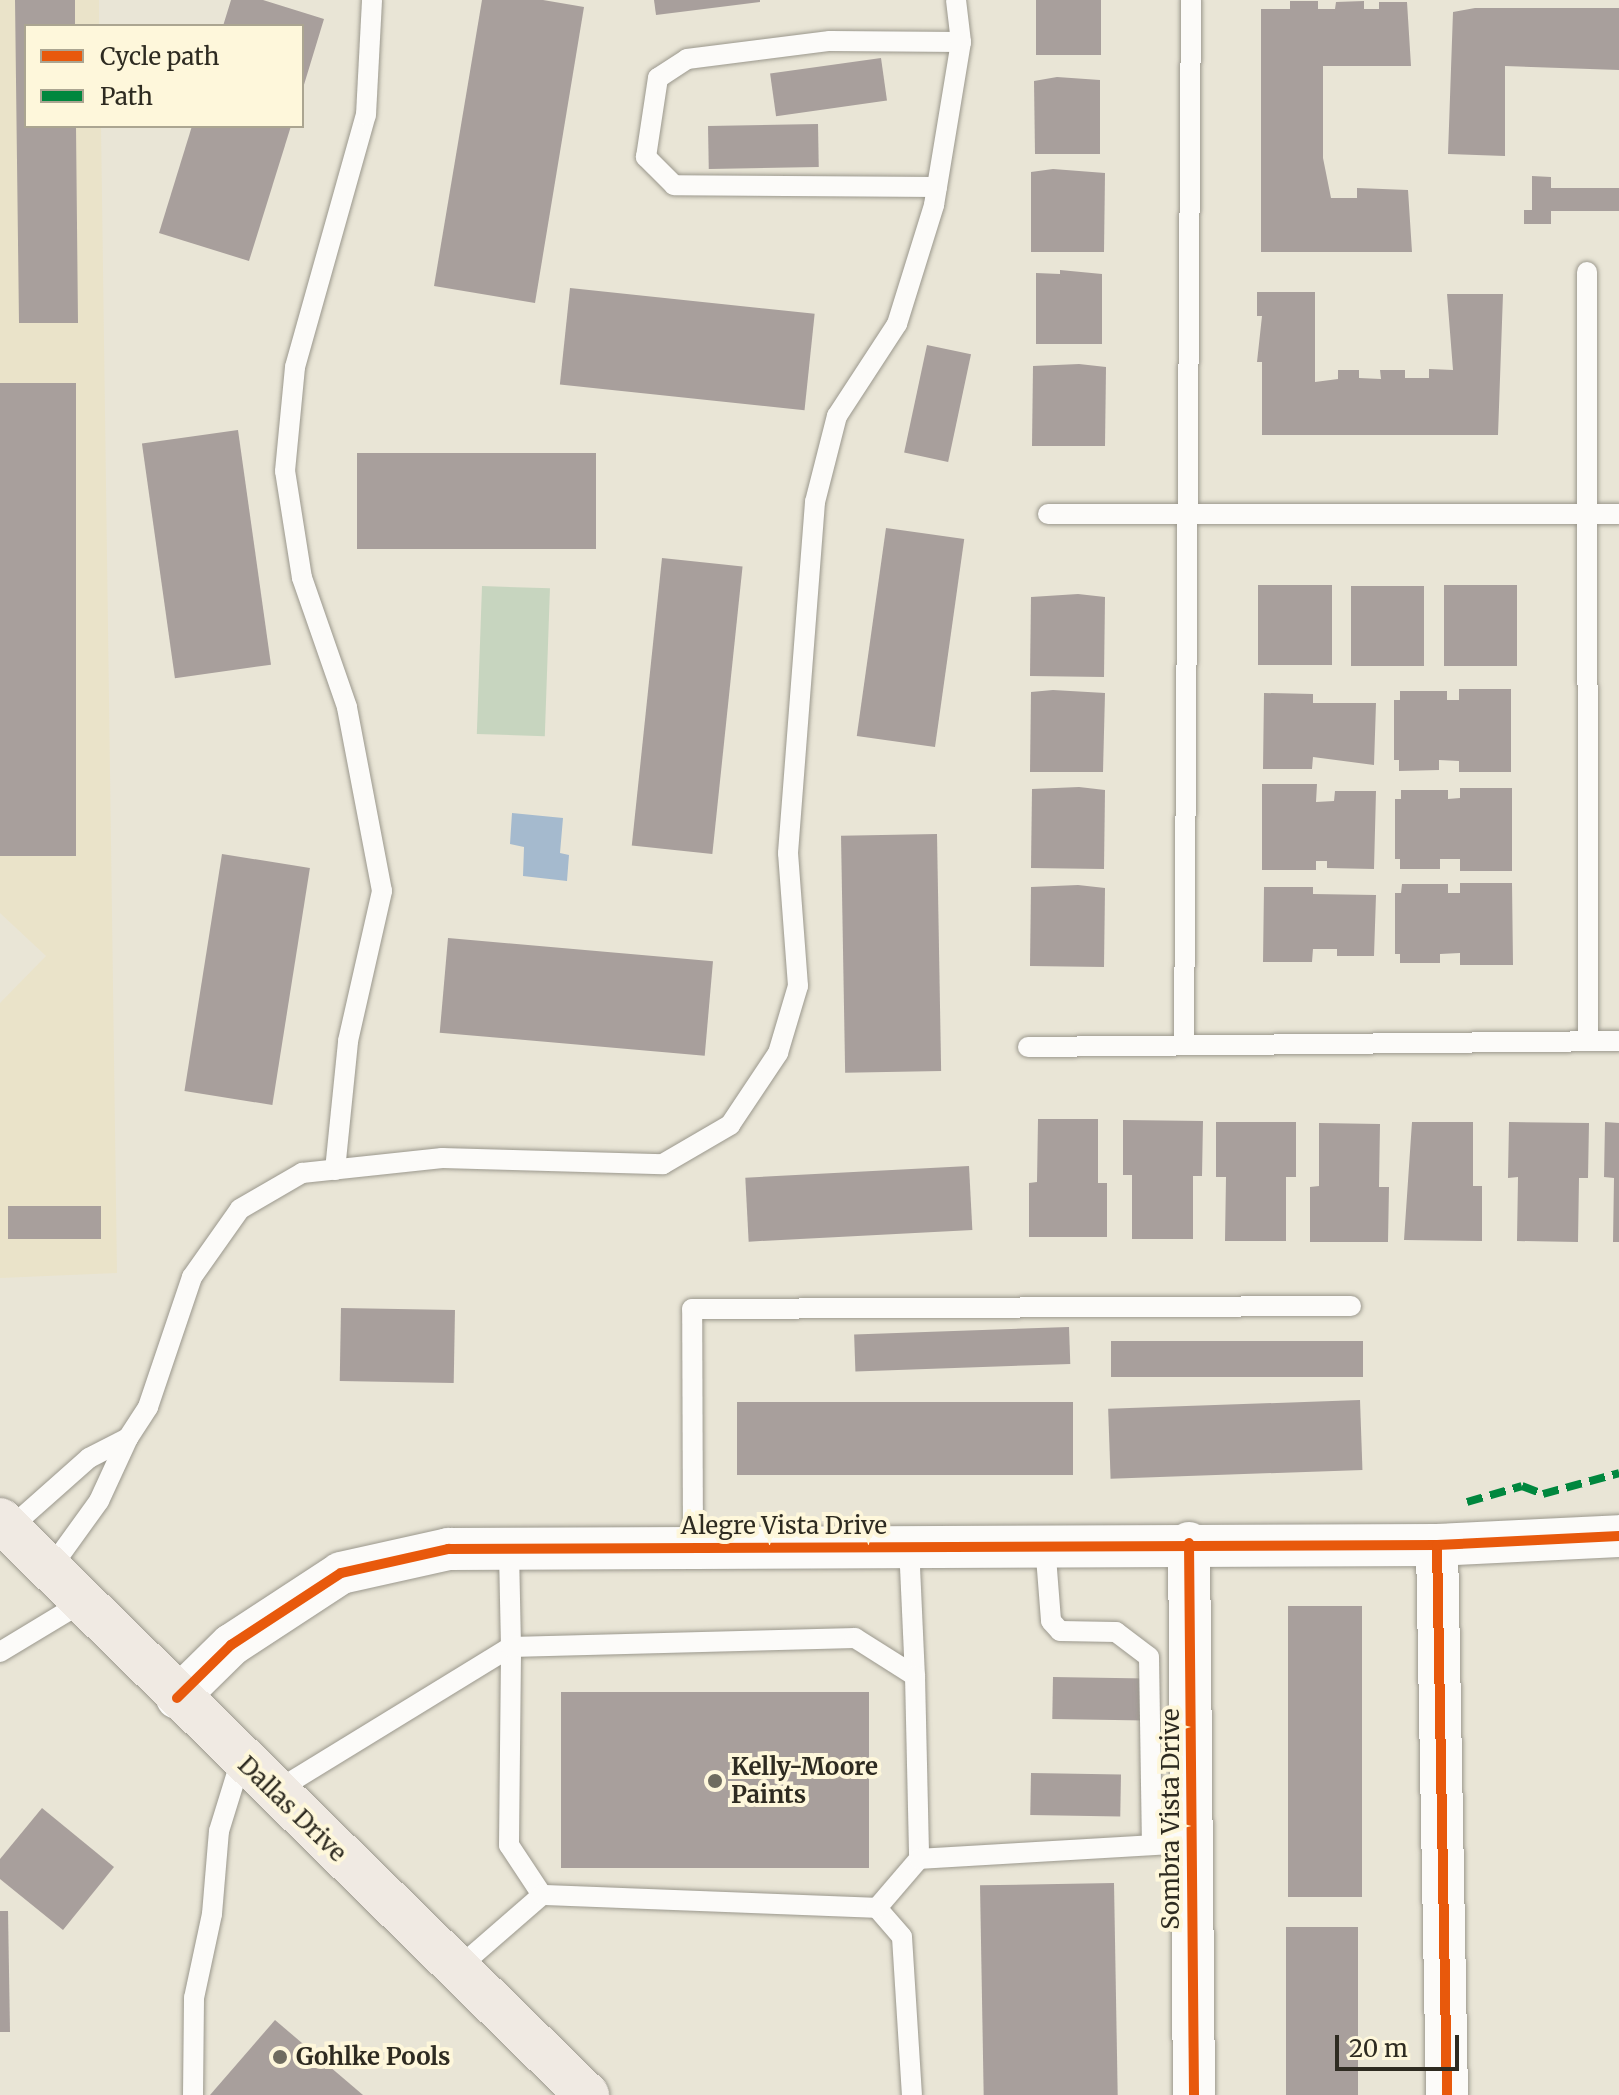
<!DOCTYPE html>
<html>
<head>
<meta charset="utf-8">
<style>
	body { margin:0 }
	#map { position:relative; width:1619px; height:2095px; overflow:hidden; background:#e9e5d6; font-family:Merriweather,serif }
	div>[style] { position:absolute }
	[style*='--x'] { left:calc(var(--x)*1px); top:calc(var(--y)*1px); width:calc(var(--w)*1px); rotate:calc(var(--a)*1deg) }
	.built>* { inset:0; background:#eae3c9 }
	.green>* { inset:0; background:#c7d5bf; transform-origin:0 0 }
	.water>* { inset:0; background:#a5bace }
	.building>* { inset:0; background:#a89f9c; transform-origin:0 0 }
	.roads { filter:drop-shadow(0 0 2px #9b988d) drop-shadow(0 0 2px #9b988d) }
	.service>* { height:20px; margin:-10px; padding:0 10px; transform-origin:10px; border-radius:10px; background:#fcfbf9 }
	.minor>* { height:42px; margin:-21px; padding:0 21px; transform-origin:21px; border-radius:21px; background:#fcfbf9 }
	.primary>* { height:44px; margin:-22px; padding:0 22px; transform-origin:22px; border-radius:22px; background:#f0eae3 }
	.quiet>* { height:8px; margin-top:-4px; transform-origin:0; background:repeating-linear-gradient(90deg,#00873e 0 16px,transparent 0 24px) }
	.cycleway>* { height:10px; margin:-5px; padding:0 5px; transform-origin:5px; border-radius:5px; background:#e8590c }
	.dots>* { width:22px; height:22px; translate:-50% -50%; box-sizing:border-box; border:4px solid #fef7db; border-radius:50% }
	span { translate:-50% -50%; white-space:nowrap; text-align:center; line-height:1.15; -webkit-text-stroke:8px #fef7db; paint-order:stroke }
	.street-label { font-size:24px; color:#2e2b21 }
	.poi-label { font-size:24px; color:#2e2b21; font-weight:700 }
	.left { translate:0 -50%; text-align:left }
	.legend { position:absolute; left:24px; top:24px; width:280px; height:104px; box-sizing:border-box; background:#fef7db; border:2px solid #aba591; margin:0; padding:10px 14px; list-style:none; font-size:24px; color:#2e2b21 }
	.legend li { display:flex; align-items:center; gap:16px; height:40px }
	.legend b { width:40px; border:2px solid #aba591 }
	.scale { position:absolute; left:1335px; top:2035px; width:124px; height:36px; box-sizing:border-box; border:4px solid #2e2b21; border-top:0; padding-left:10px; font-size:24px; line-height:28px; white-space:nowrap; color:#2e2b21; -webkit-text-stroke:6px #fef7db; paint-order:stroke }
</style>
</head>
<body>
<div id="map">
	<div class="built">
		<div style="clip-path:polygon(0 0,99px 0,99px 26px,26px 26px,26px 126px,101px 126px,117px 1273px,0 1278px,0 1003px,46px 956px,0 913px)"></div>
	</div>
	<div class="green">
		<div style="left:482px;top:586px;width:68px;height:148px;rotate:2deg"></div>
	</div>
	<div class="water">
		<div style="clip-path:polygon(512px 813px,563px 818px,560px 853px,569px 855px,567px 881px,523px 876px,524px 847px,510px 844px)"></div>
	</div>
	<div class="building">
		<div style="clip-path:polygon(15px 0,75px 0,75px 26px,26px 26px,26px 126px,76px 126px,78px 323px,19px 323px)"></div>
		<div style="clip-path:polygon(231px 0,263px 0,324px 19px,303px 88px,302px 26px,223px 26px)"></div>
		<div style="clip-path:polygon(482px 0,543px 0,584px 7px,535px 303px,434px 286px)"></div>
		<div style="clip-path:polygon(654px 0,760px 0,760px 2px,656px 15px)"></div>
		<div style="left:1036px;top:0;width:65px;height:55px"></div>
		<div style="clip-path:polygon(1290px 1px,1318px 1px,1318px 9px,1335px 9px,1336px 2px,1364px 1px,1364px 9px,1379px 9px,1379px 2px,1407px 2px,1411px 66px,1323px 66px,1323px 158px,1331px 198px,1357px 198px,1357px 188px,1408px 190px,1412px 252px,1261px 252px,1261px 9px,1290px 9px)"></div>
		<div style="clip-path:polygon(1475px 8px,1619px 8px,1619px 70px,1505px 66px,1505px 156px,1448px 154px,1453px 12px)"></div>
		<div style="left:881px;top:58px;width:43px;height:112px;rotate:82deg"></div>
		<div style="clip-path:polygon(1057px 77px,1100px 80px,1100px 154px,1035px 154px,1034px 81px)"></div>
		<div style="left:818px;top:124px;width:43px;height:110px;rotate:89deg"></div>
		<div style="clip-path:polygon(192px 126px,291px 126px,249px 261px,159px 233px)"></div>
		<div style="clip-path:polygon(1053px 169px,1105px 173px,1104px 252px,1031px 252px,1031px 172px)"></div>
		<div style="clip-path:polygon(1532px 176px,1551px 177px,1551px 188px,1619px 188px,1619px 211px,1551px 211px,1551px 224px,1524px 224px,1524px 210px,1532px 210px)"></div>
		<div style="clip-path:polygon(1060px 270px,1102px 274px,1102px 344px,1036px 344px,1036px 273px,1060px 274px)"></div>
		<div style="left:570px;top:288px;width:246px;height:97px;rotate:6deg"></div>
		<div style="clip-path:polygon(1257px 292px,1315px 292px,1315px 382px,1338px 379px,1338px 370px,1359px 370px,1359px 378px,1381px 379px,1380px 370px,1405px 370px,1405px 378px,1429px 378px,1429px 369px,1453px 370px,1447px 294px,1503px 294px,1498px 435px,1262px 435px,1262px 362px,1257px 362px,1262px 316px,1257px 316px)"></div>
		<div style="left:927px;top:345px;width:45px;height:110px;rotate:12deg"></div>
		<div style="clip-path:polygon(1079px 364px,1106px 367px,1105px 446px,1032px 446px,1033px 366px)"></div>
		<div style="left:76px;top:383px;width:473px;height:76px;rotate:90deg"></div>
		<div style="left:238px;top:430px;width:237px;height:97px;rotate:82deg"></div>
		<div style="left:357px;top:453px;width:239px;height:96px"></div>
		<div style="left:886px;top:528px;width:79px;height:210px;rotate:8deg"></div>
		<div style="left:662px;top:558px;width:81px;height:289px;rotate:6deg"></div>
		<div style="left:1258px;top:585px;width:74px;height:80px"></div>
		<div style="left:1444px;top:585px;width:73px;height:81px"></div>
		<div style="left:1351px;top:586px;width:73px;height:80px"></div>
		<div style="clip-path:polygon(1078px 594px,1105px 597px,1104px 677px,1030px 676px,1031px 597px)"></div>
		<div style="clip-path:polygon(1459px 689px,1511px 689px,1511px 772px,1459px 772px,1459px 761px,1439px 760px,1439px 770px,1399px 771px,1399px 760px,1394px 760px,1394px 700px,1400px 700px,1400px 691px,1447px 691px,1447px 700px,1459px 700px)"></div>
		<div style="clip-path:polygon(1053px 690px,1105px 693px,1103px 772px,1030px 772px,1031px 692px)"></div>
		<div style="clip-path:polygon(1264px 693px,1313px 694px,1313px 703px,1376px 703px,1374px 765px,1313px 757px,1312px 769px,1263px 769px)"></div>
		<div style="clip-path:polygon(1262px 784px,1317px 784px,1316px 802px,1334px 801px,1335px 791px,1376px 791px,1374px 869px,1327px 868px,1327px 861px,1316px 861px,1316px 870px,1262px 870px)"></div>
		<div style="clip-path:polygon(1079px 787px,1105px 790px,1104px 869px,1031px 868px,1032px 789px)"></div>
		<div style="clip-path:polygon(1460px 788px,1512px 788px,1512px 871px,1460px 871px,1460px 859px,1440px 859px,1440px 869px,1400px 869px,1400px 859px,1395px 859px,1395px 799px,1401px 799px,1401px 790px,1448px 790px,1448px 799px,1460px 798px)"></div>
		<div style="left:937px;top:834px;width:237px;height:96px;rotate:89deg"></div>
		<div style="left:222px;top:854px;width:89px;height:240px;rotate:9deg"></div>
		<div style="clip-path:polygon(1460px 883px,1512px 883px,1513px 965px,1460px 965px,1460px 953px,1440px 954px,1440px 963px,1400px 963px,1400px 954px,1395px 954px,1395px 893px,1401px 893px,1402px 884px,1448px 884px,1448px 893px,1460px 893px)"></div>
		<div style="clip-path:polygon(1078px 885px,1105px 888px,1104px 967px,1030px 966px,1031px 887px)"></div>
		<div style="clip-path:polygon(1264px 887px,1313px 887px,1313px 894px,1376px 895px,1374px 956px,1337px 956px,1337px 949px,1313px 949px,1312px 962px,1263px 962px)"></div>
		<div style="left:448px;top:938px;width:266px;height:95px;rotate:5deg"></div>
		<div style="clip-path:polygon(1038px 1119px,1098px 1119px,1098px 1183px,1107px 1183px,1107px 1237px,1029px 1237px,1029px 1183px,1037px 1182px)"></div>
		<div style="clip-path:polygon(1123px 1120px,1203px 1121px,1202px 1176px,1193px 1176px,1193px 1239px,1132px 1239px,1132px 1175px,1123px 1175px)"></div>
		<div style="clip-path:polygon(1216px 1122px,1296px 1122px,1296px 1177px,1286px 1177px,1286px 1241px,1225px 1241px,1226px 1177px,1216px 1177px)"></div>
		<div style="clip-path:polygon(1412px 1122px,1473px 1122px,1473px 1186px,1482px 1186px,1482px 1241px,1404px 1240px)"></div>
		<div style="clip-path:polygon(1509px 1122px,1589px 1123px,1588px 1178px,1579px 1178px,1578px 1242px,1517px 1241px,1518px 1177px,1508px 1178px)"></div>
		<div style="clip-path:polygon(1605px 1122px,1619px 1123px,1619px 1242px,1613px 1242px,1614px 1178px,1604px 1177px)"></div>
		<div style="clip-path:polygon(1319px 1123px,1380px 1124px,1379px 1187px,1389px 1187px,1388px 1242px,1310px 1242px,1310px 1187px,1319px 1186px)"></div>
		<div style="left:969px;top:1166px;width:64px;height:224px;rotate:87deg"></div>
		<div style="left:101px;top:1206px;width:33px;height:93px;rotate:90deg"></div>
		<div style="left:341px;top:1308px;width:114px;height:73px;rotate:1deg"></div>
		<div style="left:1069px;top:1327px;width:37px;height:215px;rotate:88deg"></div>
		<div style="left:1111px;top:1341px;width:252px;height:36px"></div>
		<div style="left:1360px;top:1400px;width:70px;height:252px;rotate:88deg"></div>
		<div style="left:1073px;top:1402px;width:73px;height:336px;rotate:90deg"></div>
		<div style="left:1362px;top:1606px;width:291px;height:74px;rotate:90deg"></div>
		<div style="left:1053px;top:1677px;width:93px;height:42px;rotate:1deg"></div>
		<div style="left:561px;top:1692px;width:308px;height:176px"></div>
		<div style="left:1031px;top:1773px;width:90px;height:42px;rotate:1deg"></div>
		<div style="clip-path:polygon(42px 1808px,114px 1867px,63px 1930px,0 1879px,0 1859px)"></div>
		<div style="left:1114px;top:1883px;width:212px;height:134px;rotate:89deg"></div>
		<div style="clip-path:polygon(0 1911px,8px 1911px,10px 2032px,0 2032px)"></div>
		<div style="left:1286px;top:1927px;width:72px;height:168px"></div>
		<div style="clip-path:polygon(275px 2020px,363px 2095px,210px 2095px)"></div>
	</div>
	<div class="roads">
		<div class="service">
			<div style="--x:937;--y:187;--w:263;--a:-179.6"></div>
			<div style="--x:674;--y:185;--w:40;--a:-135"></div>
			<div style="--x:646;--y:157;--w:80;--a:-81.4"></div>
			<div style="--x:658;--y:78;--w:35;--a:-33"></div>
			<div style="--x:687;--y:59;--w:144;--a:-7.2"></div>
			<div style="--x:830;--y:41;--w:131;--a:0.4"></div>
			<div style="--x:1587;--y:272;--w:769;--a:89.93"></div>
			<div style="--x:1048;--y:514;--w:571;--a:0"></div>
			<div style="--x:1184;--y:1045;--w:1045;--a:-89.62"></div>
			<div style="--x:1028;--y:1047;--w:591;--a:-0.58"></div>
			<div style="--x:335;--y:1170;--w:130;--a:-84.2"></div>
			<div style="--x:348;--y:1041;--w:154;--a:-77.2"></div>
			<div style="--x:382;--y:891;--w:187;--a:-100.8"></div>
			<div style="--x:347;--y:707;--w:137;--a:-109.2"></div>
			<div style="--x:302;--y:578;--w:108;--a:-99"></div>
			<div style="--x:285;--y:471;--w:104;--a:-84.5"></div>
			<div style="--x:295;--y:367;--w:262;--a:-74.3"></div>
			<div style="--x:366;--y:115;--w:115;--a:-87"></div>
			<div style="--x:128;--y:1438;--w:37;--a:-57"></div>
			<div style="--x:148;--y:1407;--w:137;--a:-71.3"></div>
			<div style="--x:192;--y:1277;--w:83;--a:-54.8"></div>
			<div style="--x:240;--y:1209;--w:72;--a:-30.1"></div>
			<div style="--x:302;--y:1173;--w:141;--a:-6.1"></div>
			<div style="--x:442;--y:1158;--w:221;--a:1.6"></div>
			<div style="--x:663;--y:1164;--w:78;--a:-30.2"></div>
			<div style="--x:730;--y:1125;--w:87;--a:-56.3"></div>
			<div style="--x:778;--y:1053;--w:70;--a:-73.4"></div>
			<div style="--x:798;--y:986;--w:133;--a:-94.3"></div>
			<div style="--x:788;--y:853;--w:352;--a:-85.6"></div>
			<div style="--x:815;--y:502;--w:89;--a:-75.7"></div>
			<div style="--x:837;--y:416;--w:110;--a:-56.9"></div>
			<div style="--x:897;--y:324;--w:125;--a:-72.7"></div>
			<div style="--x:934;--y:205;--w:165;--a:-80.6"></div>
			<div style="--x:961;--y:42;--w:42;--a:-96.8"></div>
			<div style="--x:9;--y:1529;--w:107;--a:-41.6"></div>
			<div style="--x:89;--y:1458;--w:44;--a:-27.1"></div>
			<div style="--x:128;--y:1438;--w:69;--a:114.7"></div>
			<div style="--x:99;--y:1501;--w:84;--a:125.8"></div>
			<div style="--x:1045;--y:1544;--w:77;--a:85.5"></div>
			<div style="--x:1051;--y:1621;--w:13;--a:48"></div>
			<div style="--x:1060;--y:1631;--w:56;--a:1"></div>
			<div style="--x:1116;--y:1632;--w:41;--a:37.1"></div>
			<div style="--x:1149;--y:1657;--w:188;--a:89.1"></div>
			<div style="--x:909;--y:1545;--w:131;--a:87.4"></div>
			<div style="--x:693;--y:1547;--w:238;--a:-90.2"></div>
			<div style="--x:692;--y:1309;--w:659;--a:-0.26"></div>
			<div style="--x:0;--y:1652;--w:97;--a:-31.1"></div>
			<div style="--x:274;--y:1792;--w:278;--a:-31.5"></div>
			<div style="--x:511;--y:1647;--w:99;--a:-91.2"></div>
			<div style="--x:542;--y:1895;--w:60;--a:-123.4"></div>
			<div style="--x:509;--y:1845;--w:198;--a:-89.4"></div>
			<div style="--x:511;--y:1647;--w:344;--a:-1.5"></div>
			<div style="--x:855;--y:1638;--w:71;--a:32.3"></div>
			<div style="--x:915;--y:1676;--w:183;--a:88.7"></div>
			<div style="--x:877;--y:1908;--w:38;--a:49"></div>
			<div style="--x:902;--y:1937;--w:158;--a:86.4"></div>
			<div style="--x:457;--y:1969;--w:113;--a:-41"></div>
			<div style="--x:542;--y:1895;--w:335;--a:2.2"></div>
			<div style="--x:877;--y:1908;--w:65;--a:-49.4"></div>
			<div style="--x:919;--y:1859;--w:273;--a:-3.4"></div>
			<div style="--x:193;--y:2095;--w:97;--a:-89.4"></div>
			<div style="--x:194;--y:1998;--w:86;--a:-77.9"></div>
			<div style="--x:212;--y:1914;--w:83;--a:-85.2"></div>
			<div style="--x:219;--y:1831;--w:74;--a:-72.8"></div>
		</div>
		<div class="minor">
			<div style="--x:1189;--y:1543;--w:552;--a:89.48"></div>
			<div style="--x:1437;--y:1545;--w:550;--a:88.96"></div>
			<div style="--x:177;--y:1698;--w:76;--a:-44.5"></div>
			<div style="--x:231;--y:1645;--w:131;--a:-33.2"></div>
			<div style="--x:341;--y:1573;--w:110;--a:-12.6"></div>
			<div style="--x:448;--y:1549;--w:989;--a:-0.23"></div>
			<div style="--x:1437;--y:1545;--w:182;--a:-2.8"></div>
		</div>
		<div class="primary">
			<div style="--x:0;--y:1520;--w:822;--a:44.41"></div>
		</div>
	</div>
	<div class="quiet">
		<div style="--x:1467;--y:1502;--w:57;--a:-16.2"></div>
		<div style="--x:1522;--y:1486;--w:22;--a:21"></div>
		<div style="--x:1543;--y:1494;--w:79;--a:-15.4"></div>
	</div>
	<div class="cycleway">
		<div style="--x:1189;--y:1543;--w:552;--a:89.48"></div>
		<div style="--x:1437;--y:1545;--w:550;--a:88.96"></div>
		<div style="--x:177;--y:1698;--w:76;--a:-44.5"></div>
		<div style="--x:231;--y:1645;--w:131;--a:-33.2"></div>
		<div style="--x:341;--y:1573;--w:110;--a:-12.6"></div>
		<div style="--x:448;--y:1549;--w:989;--a:-0.23"></div>
		<div style="--x:1437;--y:1545;--w:182;--a:-2.8"></div>
	</div>
	<div class="dots">
		<div style="left:715px;top:1781px;background:#6f6c60"></div>
		<div style="left:280px;top:2057px;background:#6f6c60"></div>
	</div>
	<div class="street-label">
		<span style="left:784px;top:1526px">Alegre Vista Drive</span>
		<span style="left:292px;top:1809px;rotate:44deg">Dallas Drive</span>
		<span style="left:1171px;top:1819px;rotate:-90deg">Sombra Vista Drive</span>
	</div>
	<div class="poi-label">
		<span class="left" style="left:731px;top:1781px">Kelly-Moore<br>Paints</span>
		<span class="left" style="left:296px;top:2057px">Gohlke Pools</span>
	</div>
	<ul class="legend">
	<li><b style="height:10px;background:#e8590c"></b>Cycle path</li>
	<li><b style="height:10px;background:#00873e"></b>Path</li>
	</ul>
	<div class="scale">20 m</div>
</div>
</body>
</html>
